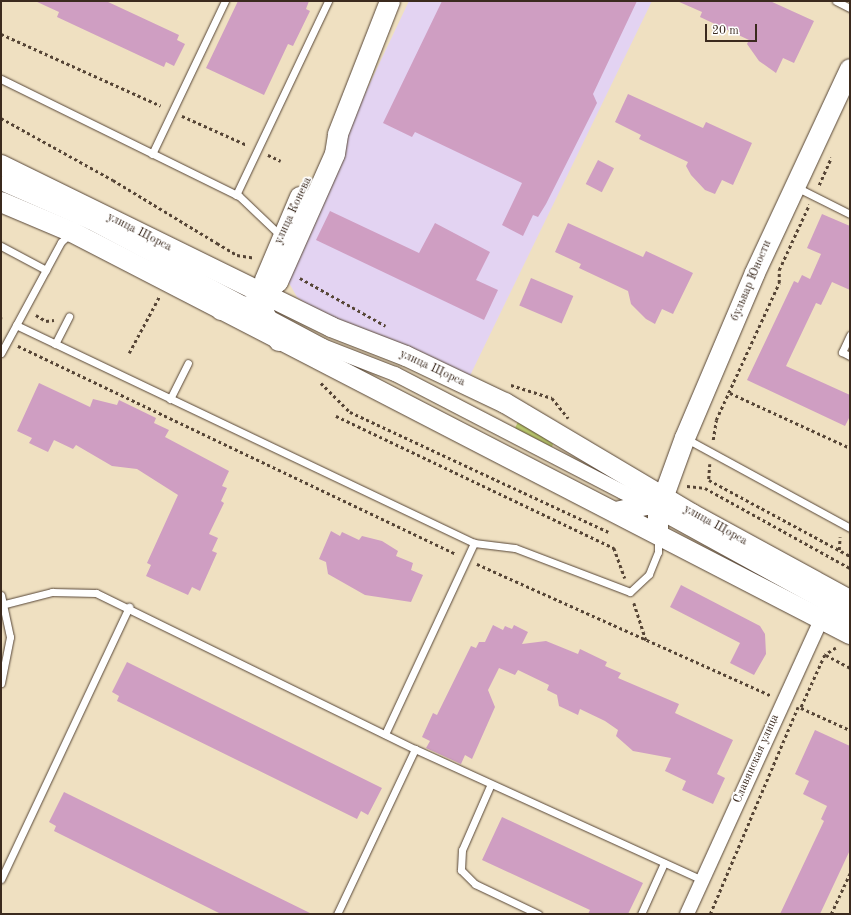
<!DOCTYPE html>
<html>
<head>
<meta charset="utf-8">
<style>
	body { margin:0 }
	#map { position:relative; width:851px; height:915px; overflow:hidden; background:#efe0c1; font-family:"Old Standard TT",serif }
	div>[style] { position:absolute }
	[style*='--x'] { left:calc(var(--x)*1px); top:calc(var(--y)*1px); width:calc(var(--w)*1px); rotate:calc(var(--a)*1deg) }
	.built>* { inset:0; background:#e3d3f2 }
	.green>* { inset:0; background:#bdcd6f }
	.building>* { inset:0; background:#cf9ec2; transform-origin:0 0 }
	.path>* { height:2.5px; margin-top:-1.25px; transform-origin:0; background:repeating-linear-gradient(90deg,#564536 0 3px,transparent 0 6px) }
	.roads { filter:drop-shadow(0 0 1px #564536) drop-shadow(0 0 1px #564536) }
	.lane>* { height:7px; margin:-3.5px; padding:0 3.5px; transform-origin:3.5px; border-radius:3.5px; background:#fff }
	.street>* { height:14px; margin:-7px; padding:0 7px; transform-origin:7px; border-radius:7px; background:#fff }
	.secondary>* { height:20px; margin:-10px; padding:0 10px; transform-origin:10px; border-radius:10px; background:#fff }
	span { translate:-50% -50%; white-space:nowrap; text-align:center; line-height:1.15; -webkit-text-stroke:3.5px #fff; paint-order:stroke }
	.street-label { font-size:12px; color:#3b2a1e }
	.frame { position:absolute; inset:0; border:2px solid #3b2a1e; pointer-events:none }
	.scale { position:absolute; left:705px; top:24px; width:52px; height:18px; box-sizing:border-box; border:2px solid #3b2a1e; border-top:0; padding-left:5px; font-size:12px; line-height:14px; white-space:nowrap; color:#3b2a1e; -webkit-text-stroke:3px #fff; paint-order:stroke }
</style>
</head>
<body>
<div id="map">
	<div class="built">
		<div style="clip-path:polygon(409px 1px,652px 1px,465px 386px,313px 309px,297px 297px,289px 283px,287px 266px,313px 203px)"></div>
	</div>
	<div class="green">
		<div style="clip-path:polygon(519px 420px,553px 444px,552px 447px,515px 428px)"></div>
	</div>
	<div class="building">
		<div style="clip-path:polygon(35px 1px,106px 1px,179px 35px,177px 40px,185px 44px,174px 66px,166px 62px,164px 67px,57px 17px,59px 12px)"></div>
		<div style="clip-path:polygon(238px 1px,309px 1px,306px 9px,310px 11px,293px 46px,288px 44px,264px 95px,206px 68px)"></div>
		<div style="clip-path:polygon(442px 1px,637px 1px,593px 94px,597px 103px,546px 204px,538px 217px,533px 215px,523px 236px,502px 225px,522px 183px,415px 132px,412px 137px,383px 123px)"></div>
		<div style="clip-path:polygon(677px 1px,770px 1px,814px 21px,794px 63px,783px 58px,776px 73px,759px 61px,747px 44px,749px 40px,700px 17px,702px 12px)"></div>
		<div style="clip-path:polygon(628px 94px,703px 128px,706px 122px,752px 143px,733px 185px,722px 180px,715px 194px,705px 190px,691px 175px,686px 166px,688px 162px,639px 139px,641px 135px,615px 122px)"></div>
		<div style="left:598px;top:160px;width:18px;height:27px;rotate:27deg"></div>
		<div style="clip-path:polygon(330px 211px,419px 253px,435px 223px,490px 252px,476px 280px,498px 290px,484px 320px,316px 240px)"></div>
		<div style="clip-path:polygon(822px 214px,850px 226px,850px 290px,832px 282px,821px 305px,816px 303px,786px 366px,850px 395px,850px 416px,845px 426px,747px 380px,794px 281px,798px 283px,802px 275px,810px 279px,821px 254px,807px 248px)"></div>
		<div style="clip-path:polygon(568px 223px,643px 257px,646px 251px,693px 273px,673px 314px,662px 309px,655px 324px,646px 319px,631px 304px,628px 291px,579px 268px,581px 264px,555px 252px)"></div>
		<div style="left:531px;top:278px;width:46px;height:30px;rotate:23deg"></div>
		<div style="clip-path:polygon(39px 383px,90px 407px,93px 399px,117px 405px,119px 400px,156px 418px,154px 423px,169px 430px,165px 437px,229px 471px,222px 486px,227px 488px,221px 501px,224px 503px,209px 534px,218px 538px,212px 551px,217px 553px,200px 591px,192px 587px,188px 595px,146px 576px,151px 565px,147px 563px,178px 495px,137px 469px,112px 466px,76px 445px,73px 449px,54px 440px,48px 452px,29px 443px,32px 438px,17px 431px)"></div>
		<div style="clip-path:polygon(331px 531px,340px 536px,342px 532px,359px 540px,362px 536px,382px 541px,398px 551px,396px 556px,413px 563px,411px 570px,423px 575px,411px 602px,365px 595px,328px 574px,326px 562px,319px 559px)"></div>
		<div style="clip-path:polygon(681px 585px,760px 626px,765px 634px,766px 654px,754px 675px,730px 663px,740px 643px,670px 607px)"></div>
		<div style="clip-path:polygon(493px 625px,503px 630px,505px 626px,512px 629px,514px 625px,528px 632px,522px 644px,546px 641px,578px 654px,580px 649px,607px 662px,605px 666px,621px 673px,618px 678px,679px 704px,675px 713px,733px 740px,717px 774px,725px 778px,713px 804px,682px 790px,686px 781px,665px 771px,671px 758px,633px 751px,616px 736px,618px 730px,605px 721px,580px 709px,578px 715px,559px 706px,557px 695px,547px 690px,549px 685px,518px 670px,515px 675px,499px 668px,488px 690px,495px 707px,472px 759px,465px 755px,461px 764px,426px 748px,430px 741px,422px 737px,433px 713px,437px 715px,471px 646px,476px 648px,479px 642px,485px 642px)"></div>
		<div style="clip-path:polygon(127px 662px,382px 788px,368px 815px,361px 811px,357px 819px,117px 701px,119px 696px,112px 692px)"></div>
		<div style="clip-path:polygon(815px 730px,850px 746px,850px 850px,820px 914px,780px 914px,824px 821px,821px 819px,827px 806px,803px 794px,809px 781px,795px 774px)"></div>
		<div style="clip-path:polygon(64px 792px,312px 914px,221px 914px,54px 831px,56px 826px,49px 822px)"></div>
		<div style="clip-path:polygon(502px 817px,643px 883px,628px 914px,588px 914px,590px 910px,482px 860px)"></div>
	</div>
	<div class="path">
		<div style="--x:1;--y:34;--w:175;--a:24.2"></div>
		<div style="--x:182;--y:116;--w:71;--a:24"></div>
		<div style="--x:1;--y:118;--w:128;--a:29"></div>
		<div style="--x:113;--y:180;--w:122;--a:31.2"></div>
		<div style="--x:217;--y:243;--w:23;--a:31"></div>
		<div style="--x:237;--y:255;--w:18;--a:9"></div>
		<div style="--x:268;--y:155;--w:14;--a:25"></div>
		<div style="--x:819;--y:185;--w:30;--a:-66"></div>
		<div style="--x:300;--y:278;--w:98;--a:29.2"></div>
		<div style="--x:36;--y:315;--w:12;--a:31"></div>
		<div style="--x:46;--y:321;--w:8;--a:-7"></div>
		<div style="--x:1;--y:317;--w:2;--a:90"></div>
		<div style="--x:18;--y:346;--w:485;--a:25.4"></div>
		<div style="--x:129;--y:353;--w:64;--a:-61.8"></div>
		<div style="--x:321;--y:383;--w:41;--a:45"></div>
		<div style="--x:350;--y:412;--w:285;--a:24.9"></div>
		<div style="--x:511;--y:385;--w:43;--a:17.6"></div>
		<div style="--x:552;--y:398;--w:26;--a:51"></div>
		<div style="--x:730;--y:393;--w:132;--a:24.6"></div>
		<div style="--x:336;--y:416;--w:308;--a:25.4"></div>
		<div style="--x:614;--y:548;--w:32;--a:70"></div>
		<div style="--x:713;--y:440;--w:20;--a:-81"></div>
		<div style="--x:716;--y:420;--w:151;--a:-65.3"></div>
		<div style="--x:779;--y:283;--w:13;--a:-90"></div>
		<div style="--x:779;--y:270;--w:72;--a:-65.2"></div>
		<div style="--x:710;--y:464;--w:16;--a:94"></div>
		<div style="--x:709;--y:480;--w:160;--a:28.3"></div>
		<div style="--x:687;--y:486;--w:18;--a:6"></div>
		<div style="--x:705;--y:488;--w:166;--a:28.9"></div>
		<div style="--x:839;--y:550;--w:13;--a:-86"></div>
		<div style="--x:477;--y:564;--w:321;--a:24.1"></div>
		<div style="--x:634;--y:603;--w:39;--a:72"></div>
		<div style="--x:836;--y:648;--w:13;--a:148"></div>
		<div style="--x:825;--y:655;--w:58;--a:114.4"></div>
		<div style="--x:801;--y:708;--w:54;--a:24.2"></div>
		<div style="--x:826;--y:655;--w:27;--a:28"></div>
		<div style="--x:710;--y:914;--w:225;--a:-67"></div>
		<div style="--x:831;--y:914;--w:45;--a:-65.1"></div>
	</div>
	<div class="roads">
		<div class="lane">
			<div style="--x:836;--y:1;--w:16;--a:27"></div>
			<div style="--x:1;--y:79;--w:265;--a:26.2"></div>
			<div style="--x:239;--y:196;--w:59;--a:43.6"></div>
			<div style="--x:152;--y:154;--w:170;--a:-64.5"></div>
			<div style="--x:796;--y:187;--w:60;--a:26.6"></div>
			<div style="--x:236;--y:195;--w:215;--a:-64.6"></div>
			<div style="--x:1;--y:246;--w:51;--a:28.1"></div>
			<div style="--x:16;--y:325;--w:507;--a:25.45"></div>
			<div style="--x:474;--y:543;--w:41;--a:7"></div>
			<div style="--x:515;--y:548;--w:123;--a:20.9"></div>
			<div style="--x:630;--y:592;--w:26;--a:-43"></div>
			<div style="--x:649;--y:574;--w:24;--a:-68"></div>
			<div style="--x:658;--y:552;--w:14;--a:-90"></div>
			<div style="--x:850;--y:335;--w:19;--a:115"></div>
			<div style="--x:842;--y:352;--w:9;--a:27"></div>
			<div style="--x:55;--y:344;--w:31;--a:-63"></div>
			<div style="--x:1;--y:353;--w:126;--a:-61.6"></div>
			<div style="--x:61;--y:242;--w:12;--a:-42"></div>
			<div style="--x:170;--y:399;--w:40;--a:-63.4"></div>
			<div style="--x:685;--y:438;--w:188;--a:28.6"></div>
			<div style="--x:1;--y:595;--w:43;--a:77.9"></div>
			<div style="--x:10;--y:637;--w:47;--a:101.1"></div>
			<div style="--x:5;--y:604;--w:49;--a:-14.3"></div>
			<div style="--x:52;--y:592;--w:44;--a:1.3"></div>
			<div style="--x:96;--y:593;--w:355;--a:26.1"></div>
			<div style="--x:415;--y:749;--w:183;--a:115.3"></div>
			<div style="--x:385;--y:734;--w:211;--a:-65"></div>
			<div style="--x:415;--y:749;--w:315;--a:24.5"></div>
			<div style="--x:490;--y:786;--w:70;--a:113.6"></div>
			<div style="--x:462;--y:850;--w:20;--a:93"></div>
			<div style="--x:461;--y:870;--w:20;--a:45"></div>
			<div style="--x:475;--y:884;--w:70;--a:25.5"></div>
			<div style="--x:1;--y:879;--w:301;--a:-64.8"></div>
			<div style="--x:641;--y:914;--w:56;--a:-65.7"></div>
		</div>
		<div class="street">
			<div style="--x:1;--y:183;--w:97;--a:23.7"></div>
			<div style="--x:90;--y:222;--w:264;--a:28"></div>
			<div style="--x:323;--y:346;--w:77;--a:21.3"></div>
			<div style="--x:395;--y:374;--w:257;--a:27.4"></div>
			<div style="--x:623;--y:492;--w:259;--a:28.8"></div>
			<div style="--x:687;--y:914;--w:333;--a:-65.5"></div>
		</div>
		<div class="secondary">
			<div style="--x:1;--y:165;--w:368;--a:26.1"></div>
			<div style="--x:331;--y:327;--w:80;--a:21.1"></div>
			<div style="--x:406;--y:356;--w:110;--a:25.4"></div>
			<div style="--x:505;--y:403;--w:217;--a:30.7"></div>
			<div style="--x:692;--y:514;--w:180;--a:28.6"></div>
			<div style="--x:1;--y:202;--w:77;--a:22.9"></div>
			<div style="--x:72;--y:232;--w:876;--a:27.33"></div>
			<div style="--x:221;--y:310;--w:30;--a:-8"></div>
			<div style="--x:251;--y:306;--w:36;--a:-42"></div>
			<div style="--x:278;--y:282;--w:140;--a:-66"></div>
			<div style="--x:335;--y:154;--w:20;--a:-81"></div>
			<div style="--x:338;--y:134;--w:143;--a:-68.6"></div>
			<div style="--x:279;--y:341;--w:32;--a:-118"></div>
			<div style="--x:264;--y:313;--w:33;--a:-88"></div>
			<div style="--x:265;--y:280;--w:90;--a:-67.1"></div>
			<div style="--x:616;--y:512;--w:32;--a:-13"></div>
			<div style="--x:647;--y:505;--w:18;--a:-29"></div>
			<div style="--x:658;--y:534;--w:22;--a:-90"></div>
			<div style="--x:658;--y:512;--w:79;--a:-70"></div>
			<div style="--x:685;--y:438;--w:179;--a:-67"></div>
			<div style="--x:755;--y:273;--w:225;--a:-65"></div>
		</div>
	</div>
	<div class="street-label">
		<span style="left:294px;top:211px;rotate:-65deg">улица Конева</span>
		<span style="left:139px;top:233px;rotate:27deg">улица Щорса</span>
		<span style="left:752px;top:281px;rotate:-67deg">бульвар Юности</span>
		<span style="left:432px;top:369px;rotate:25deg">улица Щорса</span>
		<span style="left:715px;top:526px;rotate:29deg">улица Щорса</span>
		<span style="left:757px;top:759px;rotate:-66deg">Славянская улица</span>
	</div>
	<div class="frame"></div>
	<div class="scale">20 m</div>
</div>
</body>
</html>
